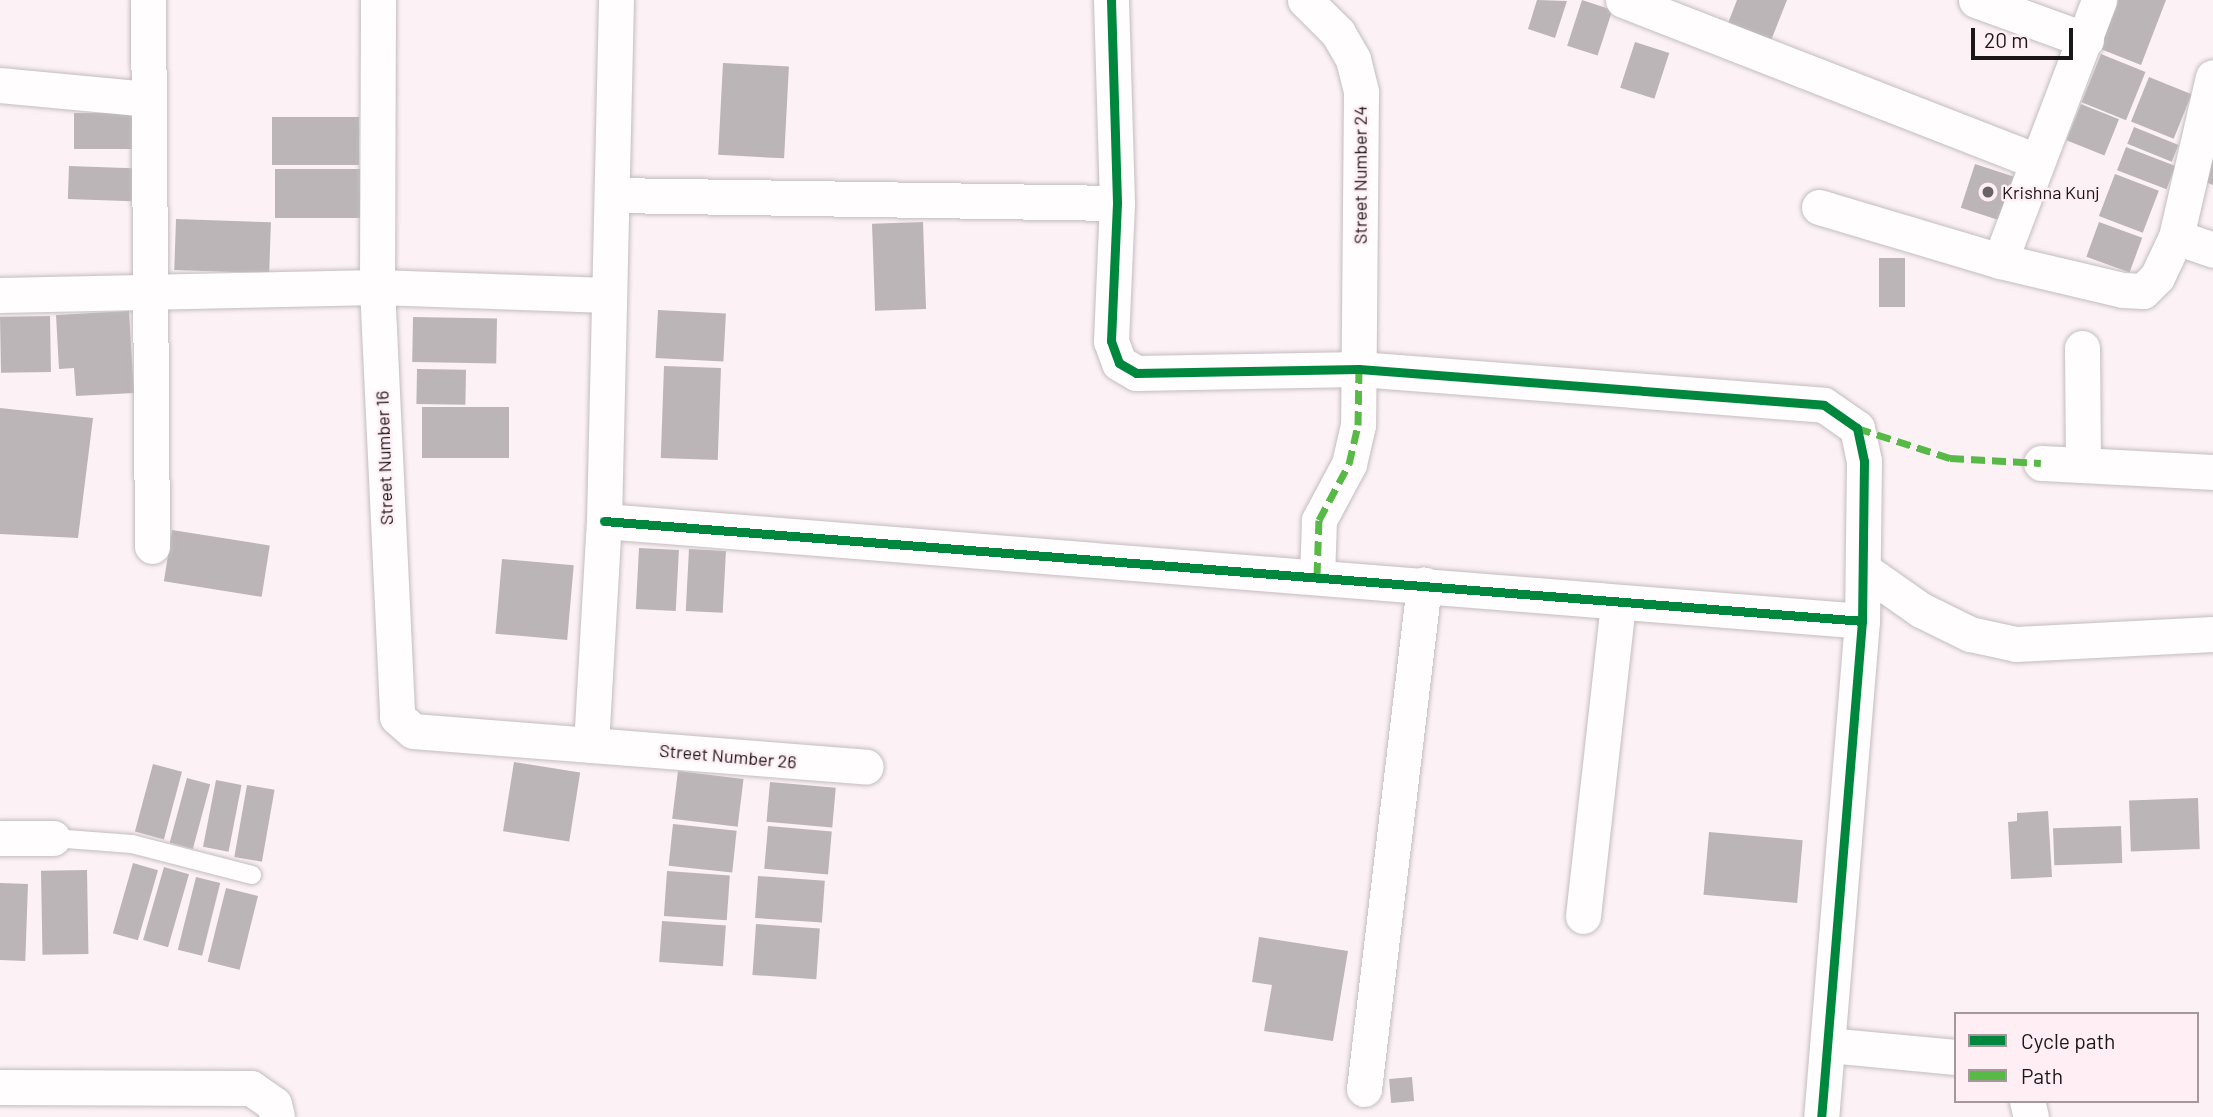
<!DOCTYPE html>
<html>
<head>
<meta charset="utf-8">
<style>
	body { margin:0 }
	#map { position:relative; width:2213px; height:1117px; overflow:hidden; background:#fcf2f5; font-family:Barlow,sans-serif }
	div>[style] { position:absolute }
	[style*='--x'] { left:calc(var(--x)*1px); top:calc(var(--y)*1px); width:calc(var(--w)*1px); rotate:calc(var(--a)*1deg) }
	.building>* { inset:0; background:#bbb5b7; transform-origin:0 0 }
	.roads { filter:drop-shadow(0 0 2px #c3bcbf) drop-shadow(0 0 2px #c3bcbf) }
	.lane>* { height:18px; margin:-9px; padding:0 9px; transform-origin:9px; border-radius:9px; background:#fffdfe }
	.street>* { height:35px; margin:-17.5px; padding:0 17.5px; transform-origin:17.5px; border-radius:17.5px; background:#fffdfe }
	.quiet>* { height:7px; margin-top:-3.5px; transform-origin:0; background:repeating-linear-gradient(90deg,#58b947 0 14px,transparent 0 21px) }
	.cycleway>* { height:9px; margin:-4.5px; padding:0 4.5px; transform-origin:4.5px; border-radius:4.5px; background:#00873e }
	.dots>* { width:19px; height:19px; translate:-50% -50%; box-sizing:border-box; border:4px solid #ffeff4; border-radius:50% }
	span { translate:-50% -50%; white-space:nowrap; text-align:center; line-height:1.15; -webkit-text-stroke:5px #ffeff4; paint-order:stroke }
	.street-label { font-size:18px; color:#1b1618 }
	.poi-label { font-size:18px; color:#1b1618 }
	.left { translate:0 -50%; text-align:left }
	.legend { position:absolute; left:1954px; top:1012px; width:245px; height:91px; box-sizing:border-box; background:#ffeff4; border:2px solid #a4989c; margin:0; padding:9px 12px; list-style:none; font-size:21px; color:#1b1618 }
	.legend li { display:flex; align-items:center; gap:14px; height:35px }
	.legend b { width:35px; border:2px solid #a4989c }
	.scale { position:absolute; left:1971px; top:28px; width:102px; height:32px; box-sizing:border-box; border:4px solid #1b1618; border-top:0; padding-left:9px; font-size:21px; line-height:24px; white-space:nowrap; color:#1b1618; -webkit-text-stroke:5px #ffeff4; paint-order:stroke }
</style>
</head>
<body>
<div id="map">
	<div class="building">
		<div style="clip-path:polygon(1537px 0,1567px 1px,1555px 38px,1528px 29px)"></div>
		<div style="left:1582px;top:0;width:32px;height:48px;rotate:18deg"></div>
		<div style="clip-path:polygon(1737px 0,1787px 0,1768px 48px,1725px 31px)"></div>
		<div style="clip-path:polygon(2117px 0,2166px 0,2141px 65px,2098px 48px)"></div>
		<div style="left:1635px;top:42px;width:36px;height:48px;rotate:18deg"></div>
		<div style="left:2101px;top:54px;width:48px;height:52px;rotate:22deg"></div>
		<div style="left:723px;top:63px;width:66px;height:92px;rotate:3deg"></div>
		<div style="left:2149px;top:77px;width:46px;height:48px;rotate:22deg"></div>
		<div style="left:2081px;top:104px;width:41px;height:39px;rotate:22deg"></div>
		<div style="left:74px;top:113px;width:58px;height:36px"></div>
		<div style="left:272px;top:117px;width:87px;height:48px"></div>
		<div style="left:2134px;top:127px;width:48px;height:18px;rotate:22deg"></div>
		<div style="left:2126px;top:147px;width:53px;height:25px;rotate:21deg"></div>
		<div style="clip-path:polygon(2205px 156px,2213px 159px,2213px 185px,2196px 178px)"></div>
		<div style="left:1975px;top:164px;width:42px;height:46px;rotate:18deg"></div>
		<div style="left:69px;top:166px;width:64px;height:33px;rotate:2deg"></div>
		<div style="left:275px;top:169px;width:88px;height:49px"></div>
		<div style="left:2115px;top:174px;width:47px;height:45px;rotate:21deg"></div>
		<div style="left:176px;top:219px;width:95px;height:51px;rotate:2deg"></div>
		<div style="left:923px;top:222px;width:87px;height:51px;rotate:88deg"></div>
		<div style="left:2099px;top:222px;width:46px;height:37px;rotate:20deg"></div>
		<div style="left:1879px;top:258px;width:26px;height:49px"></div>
		<div style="left:658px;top:310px;width:68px;height:48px;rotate:3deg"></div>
		<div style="clip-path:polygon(129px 311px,134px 393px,76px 396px,74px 368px,59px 369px,56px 315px)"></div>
		<div style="left:50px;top:316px;width:56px;height:50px;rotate:89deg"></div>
		<div style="left:413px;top:317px;width:84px;height:45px;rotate:1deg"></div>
		<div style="left:664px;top:366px;width:57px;height:92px;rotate:2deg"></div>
		<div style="left:417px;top:369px;width:49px;height:35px;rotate:1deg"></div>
		<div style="left:422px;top:407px;width:87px;height:51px"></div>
		<div style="clip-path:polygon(0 408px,93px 418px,78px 538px,0 534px)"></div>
		<div style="left:172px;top:530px;width:99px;height:52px;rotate:9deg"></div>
		<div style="left:639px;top:548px;width:40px;height:61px;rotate:3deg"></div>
		<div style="left:689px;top:549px;width:37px;height:62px;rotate:3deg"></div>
		<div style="left:502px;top:559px;width:72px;height:75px;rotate:5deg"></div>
		<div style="left:514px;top:762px;width:67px;height:70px;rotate:9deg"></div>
		<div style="left:153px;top:764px;width:30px;height:70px;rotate:15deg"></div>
		<div style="left:678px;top:771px;width:66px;height:48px;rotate:7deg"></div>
		<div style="left:187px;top:778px;width:24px;height:67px;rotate:15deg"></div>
		<div style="left:216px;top:780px;width:26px;height:68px;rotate:11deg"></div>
		<div style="left:770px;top:782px;width:66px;height:40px;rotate:5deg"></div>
		<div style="left:247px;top:785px;width:28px;height:73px;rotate:10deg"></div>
		<div style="left:2198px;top:798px;width:51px;height:69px;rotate:88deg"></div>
		<div style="clip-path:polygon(2048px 811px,2052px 877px,2011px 879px,2008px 822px,2017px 821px,2017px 813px)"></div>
		<div style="left:673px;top:824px;width:64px;height:42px;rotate:6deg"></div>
		<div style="left:768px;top:826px;width:64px;height:43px;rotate:5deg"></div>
		<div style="left:2121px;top:826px;width:37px;height:68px;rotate:88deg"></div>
		<div style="left:1709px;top:832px;width:94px;height:63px;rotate:5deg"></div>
		<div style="left:133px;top:863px;width:26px;height:73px;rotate:16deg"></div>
		<div style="left:164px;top:867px;width:26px;height:76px;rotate:16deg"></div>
		<div style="left:87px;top:870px;width:84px;height:46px;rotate:89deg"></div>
		<div style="left:667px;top:871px;width:63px;height:45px;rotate:4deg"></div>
		<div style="left:758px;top:876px;width:67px;height:42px;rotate:4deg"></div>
		<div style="left:196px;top:877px;width:25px;height:75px;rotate:14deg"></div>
		<div style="left:0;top:883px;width:28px;height:77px;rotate:2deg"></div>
		<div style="left:226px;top:888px;width:33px;height:76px;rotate:14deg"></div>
		<div style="left:662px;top:921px;width:64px;height:41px;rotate:4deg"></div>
		<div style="left:756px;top:924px;width:64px;height:51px;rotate:4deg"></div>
		<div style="clip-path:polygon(1259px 937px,1348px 951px,1333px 1041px,1264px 1031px,1272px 985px,1252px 982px)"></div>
		<div style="left:1412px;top:1077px;width:24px;height:23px;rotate:85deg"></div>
	</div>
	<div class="roads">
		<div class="lane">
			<div style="--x:53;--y:838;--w:79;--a:4.3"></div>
			<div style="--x:132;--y:844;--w:124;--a:14.5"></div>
		</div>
		<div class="street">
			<div style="--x:148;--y:0;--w:546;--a:89.58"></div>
			<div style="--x:378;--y:0;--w:287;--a:90.2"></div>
			<div style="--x:377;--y:287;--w:430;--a:87.3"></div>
			<div style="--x:397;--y:717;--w:21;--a:41"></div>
			<div style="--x:413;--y:731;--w:454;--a:4.5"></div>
			<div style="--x:1111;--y:0;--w:203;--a:88.3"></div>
			<div style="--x:1117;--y:203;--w:138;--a:92.5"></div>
			<div style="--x:1111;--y:341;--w:23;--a:70"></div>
			<div style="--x:1119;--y:363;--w:20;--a:30"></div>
			<div style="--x:1136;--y:373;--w:223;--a:-1"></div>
			<div style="--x:1359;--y:369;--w:466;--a:4.4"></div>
			<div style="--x:1824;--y:405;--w:40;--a:34.9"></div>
			<div style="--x:1857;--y:428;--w:34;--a:78"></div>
			<div style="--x:1864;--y:461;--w:160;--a:90.7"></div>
			<div style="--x:1862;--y:621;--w:498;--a:94.7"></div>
			<div style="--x:1305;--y:0;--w:47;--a:45"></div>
			<div style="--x:1338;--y:33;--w:30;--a:60"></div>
			<div style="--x:1353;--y:59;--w:34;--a:76"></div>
			<div style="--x:1361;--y:92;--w:333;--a:90.5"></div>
			<div style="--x:1358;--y:425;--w:40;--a:103"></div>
			<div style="--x:1349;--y:464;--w:64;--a:118.2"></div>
			<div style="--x:1319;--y:520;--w:56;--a:92"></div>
			<div style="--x:1623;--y:0;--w:443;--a:21.3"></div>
			<div style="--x:1976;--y:0;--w:117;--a:20"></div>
			<div style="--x:0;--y:85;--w:149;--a:5.4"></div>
			<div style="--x:613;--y:195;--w:504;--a:0.91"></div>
			<div style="--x:1819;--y:207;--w:189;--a:16.6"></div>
			<div style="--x:2000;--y:261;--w:126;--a:13.3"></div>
			<div style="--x:2123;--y:290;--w:20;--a:3"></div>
			<div style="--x:2143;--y:291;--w:20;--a:-45"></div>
			<div style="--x:2157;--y:277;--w:44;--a:-64.6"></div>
			<div style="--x:2176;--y:237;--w:164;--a:-77"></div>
			<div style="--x:2176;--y:237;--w:39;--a:19"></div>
			<div style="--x:2000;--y:261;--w:279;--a:-69.2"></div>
			<div style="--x:0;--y:295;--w:377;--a:-1.2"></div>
			<div style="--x:377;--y:287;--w:231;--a:2"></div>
			<div style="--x:2082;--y:348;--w:117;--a:89.5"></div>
			<div style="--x:2041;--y:463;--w:172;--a:3"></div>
			<div style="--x:604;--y:521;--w:1262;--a:4.54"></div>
			<div style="--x:1864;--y:570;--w:70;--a:35.1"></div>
			<div style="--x:1921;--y:610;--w:55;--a:26.1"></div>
			<div style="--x:1970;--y:634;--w:47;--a:12.3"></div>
			<div style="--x:2016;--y:644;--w:197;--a:-2.9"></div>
			<div style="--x:591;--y:745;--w:224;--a:-86.7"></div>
			<div style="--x:604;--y:521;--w:521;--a:-88.68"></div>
			<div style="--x:0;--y:838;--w:53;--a:0"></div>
			<div style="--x:1583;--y:916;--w:315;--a:-83.6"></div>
			<div style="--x:1828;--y:1045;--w:129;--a:5.4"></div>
			<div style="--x:0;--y:1087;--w:251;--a:0.2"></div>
			<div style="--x:251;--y:1088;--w:28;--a:35"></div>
			<div style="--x:274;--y:1104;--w:13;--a:77"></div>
			<div style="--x:1364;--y:1089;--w:508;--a:-83.21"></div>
			<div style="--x:2027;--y:1101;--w:16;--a:76"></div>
		</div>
	</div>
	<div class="quiet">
		<div style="--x:1857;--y:428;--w:98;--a:17.9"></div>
		<div style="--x:1950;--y:458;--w:91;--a:3.1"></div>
		<div style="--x:1317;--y:576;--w:56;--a:-88"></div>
		<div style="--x:1319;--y:520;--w:64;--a:-61.8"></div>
		<div style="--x:1349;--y:464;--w:40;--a:-77"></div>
		<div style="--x:1358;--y:425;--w:56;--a:-89"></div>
	</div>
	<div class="cycleway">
		<div style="--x:1111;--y:0;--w:203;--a:88.3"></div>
		<div style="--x:1117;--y:203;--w:138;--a:92.5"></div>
		<div style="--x:1111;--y:341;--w:23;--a:70"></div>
		<div style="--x:1119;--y:363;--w:20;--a:30"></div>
		<div style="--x:1136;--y:373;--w:223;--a:-1"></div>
		<div style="--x:1359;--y:369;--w:466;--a:4.4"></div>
		<div style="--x:1824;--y:405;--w:40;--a:34.9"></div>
		<div style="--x:1857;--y:428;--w:34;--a:78"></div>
		<div style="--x:1864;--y:461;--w:160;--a:90.7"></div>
		<div style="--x:1862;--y:621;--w:498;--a:94.7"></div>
		<div style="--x:604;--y:521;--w:1262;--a:4.54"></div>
	</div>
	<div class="dots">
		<div style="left:1988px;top:192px;background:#6a6365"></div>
	</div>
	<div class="street-label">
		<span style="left:1360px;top:175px;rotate:-90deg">Street Number 24</span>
		<span style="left:384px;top:458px;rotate:-92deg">Street Number 16</span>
		<span style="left:728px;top:756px;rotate:5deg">Street Number 26</span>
	</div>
	<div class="poi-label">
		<span class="left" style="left:2002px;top:192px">Krishna Kunj</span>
	</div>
	<ul class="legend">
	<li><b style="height:9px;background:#00873e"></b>Cycle path</li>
	<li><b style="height:9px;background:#58b947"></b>Path</li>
	</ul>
	<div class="scale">20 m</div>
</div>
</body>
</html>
